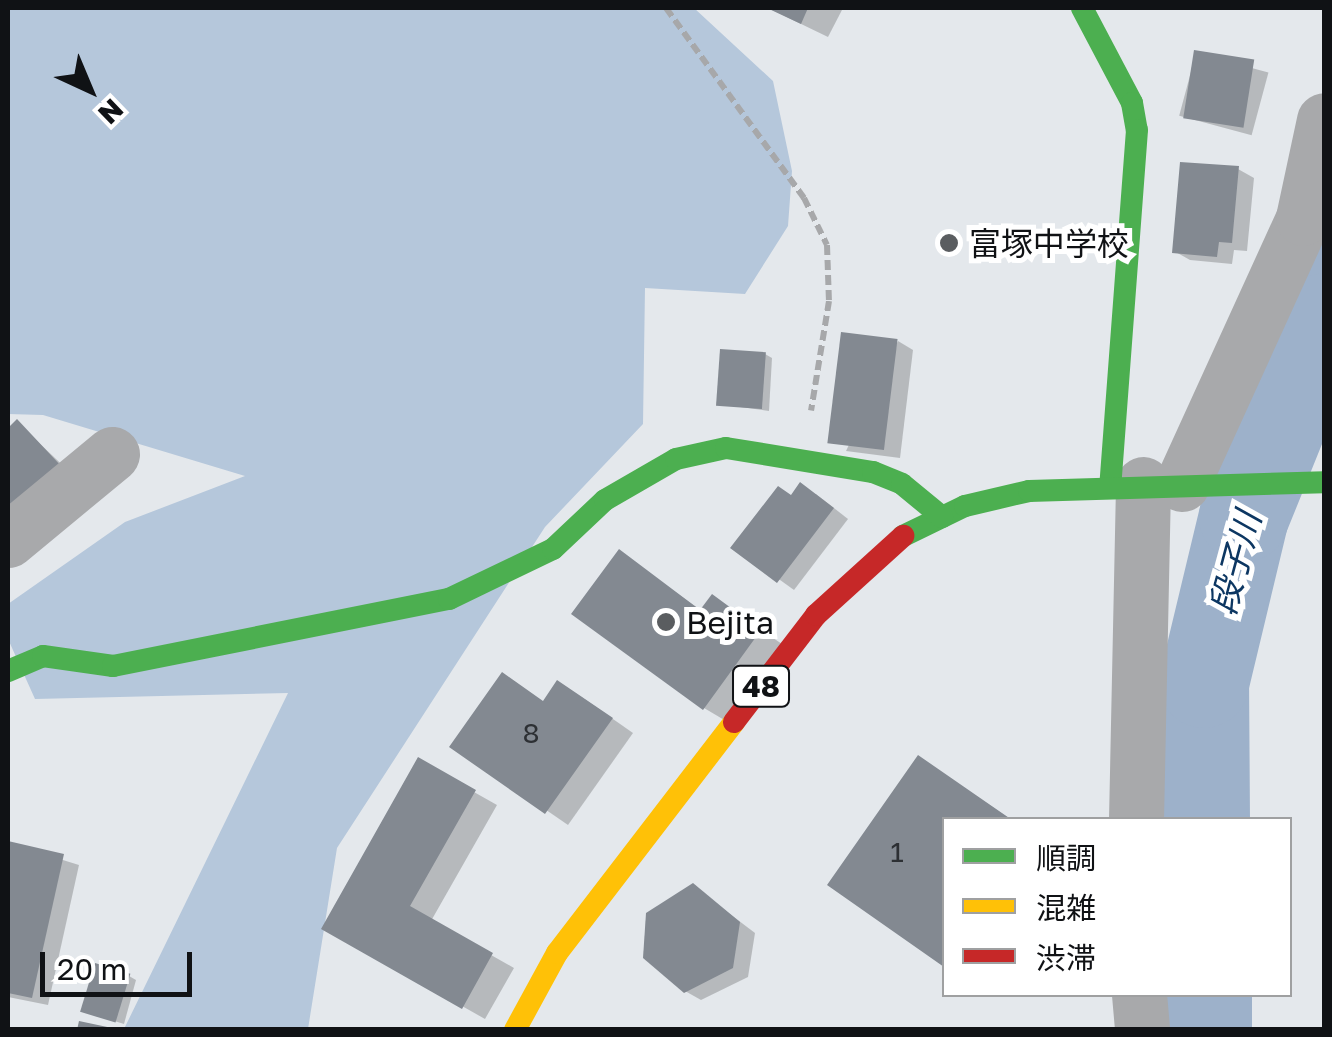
<!DOCTYPE html>
<html>
<head>
<meta charset="utf-8">
<style>
	body { margin:0 }
	#map { position:relative; width:1332px; height:1037px; overflow:hidden; background:#e4e8ec; font-family:"Golos Text","Noto Sans JP",sans-serif }
	div>[style] { position:absolute }
	[style*='--x'] { left:calc(var(--x)*1px); top:calc(var(--y)*1px); width:calc(var(--w)*1px); rotate:calc(var(--a)*1deg) }
	.forest>* { inset:0; background:#b5c7db }
	.water>* { inset:0; background:#9db1ca }
	.shadow>* { inset:0; background:#0003; transform-origin:0 0 }
	.river>* { height:90px; margin:-45px; padding:0 45px; transform-origin:45px; border-radius:45px; background:#9db1ca }
	.building>* { inset:0; background:#838991; transform-origin:0 0 }
	.path>* { height:6px; margin-top:-3px; transform-origin:0; background:repeating-linear-gradient(90deg,#a7a8aa 0 10px,transparent 0 15px) }
	.street>* { height:55px; margin:-27.5px; padding:0 27.5px; transform-origin:27.5px; border-radius:27.5px; background:#a8a9ab }
	.fast>* { height:22px; margin:-11px; padding:0 11px; transform-origin:11px; border-radius:11px; background:#4caf50 }
	.slow>* { height:22px; margin:-11px; padding:0 11px; transform-origin:11px; border-radius:11px; background:#ffc107 }
	.jam>* { height:22px; margin:-11px; padding:0 11px; transform-origin:11px; border-radius:11px; background:#c62828 }
	.dots>* { width:28px; height:28px; translate:-50% -50%; box-sizing:border-box; border:5px solid #fff; border-radius:50% }
	span { translate:-50% -50%; white-space:nowrap; text-align:center; line-height:1.15; -webkit-text-stroke:10px #fff; paint-order:stroke }
	.number-label { font-size:28px; color:#2d3034 }
	.number-label span { -webkit-text-stroke-width:0 }
	.shield-label span { padding:2px 8px; background:#fff; border:2px solid; border-radius:8px; -webkit-text-stroke-width:0 }
	.shield-label { font-size:30px; color:#101215; font-weight:700 }
	.poi-label { font-size:32px; color:#101215 }
	.left { translate:0 -50%; text-align:left }
	.water-label { font-size:35px; color:#0d3762; font-style:italic }
	.frame { position:absolute; inset:0; border:10px solid #101215; pointer-events:none }
	.legend { position:absolute; left:942px; top:817px; width:350px; height:180px; box-sizing:border-box; background:#fff; border:2px solid #9fa0a1; margin:0; padding:12px 18px; list-style:none; font-size:30px; color:#101215 }
	.legend li { display:flex; align-items:center; gap:20px; height:50px }
	.legend b { width:50px; border:2px solid #9fa0a1 }
	.north { position:absolute; left:40px; top:40px; width:100px; height:100px; -webkit-text-stroke:8px #fff; paint-order:stroke; rotate:136deg; font-size:28px; font-weight:700; line-height:40px; text-align:center; color:#101215 }
	.north::after { content:''; display:block; margin:auto; width:35px; height:45px; background:#101215; clip-path:polygon(50% 0,100% 100%,50% 72%,0 100%) }
	.scale { position:absolute; left:40px; top:952px; width:152px; height:45px; box-sizing:border-box; border:5px solid #101215; border-top:0; padding-left:12px; font-size:30px; line-height:35px; white-space:nowrap; color:#101215; -webkit-text-stroke:8px #fff; paint-order:stroke }
</style>
</head>
<body>
<div id="map">
	<div class="forest">
		<div style="clip-path:polygon(8px 8px,694px 8px,773px 81px,792px 171px,788px 226px,745px 294px,645px 288px,643px 424px,545px 527px,337px 848px,308px 1029px,124px 1029px,288px 693px,35px 699px,8px 639px,8px 604px,125px 522px,245px 476px,43px 415px,8px 414px)"></div>
	</div>
	<div class="water">
		<div style="clip-path:polygon(1324px 175px,1324px 396px,1254px 395px)"></div>
	</div>
	<div class="shadow">
		<div style="clip-path:polygon(768px 8px,843px 8px,828px 37px)"></div>
		<div style="left:1196px;top:53px;width:75px;height:65px;rotate:15deg"></div>
		<div style="clip-path:polygon(1238px 169px,1254px 178px,1247px 251px,1234px 250px,1232px 264px,1190px 260px,1174px 251px)"></div>
		<div style="clip-path:polygon(898px 341px,913px 350px,900px 458px,846px 451px)"></div>
		<div style="clip-path:polygon(765px 354px,772px 358px,769px 411px,719px 404px)"></div>
		<div style="clip-path:polygon(17px 422px,75px 477px,8px 526px,8px 431px)"></div>
		<div style="clip-path:polygon(816px 494px,848px 519px,794px 590px,734px 547px,792px 497px)"></div>
		<div style="clip-path:polygon(619px 552px,702px 611px,713px 597px,782px 644px,726px 721px,704px 708px)"></div>
		<div style="clip-path:polygon(580px 696px,633px 733px,568px 825px,453px 746px,545px 702px)"></div>
		<div style="clip-path:polygon(919px 758px,1012px 820px,944px 820px,944px 963px,830px 884px)"></div>
		<div style="clip-path:polygon(419px 761px,497px 805px,431px 921px,514px 968px,485px 1019px,324px 928px)"></div>
		<div style="clip-path:polygon(8px 843px,79px 865px,48px 1005px,8px 997px)"></div>
		<div style="clip-path:polygon(693px 886px,755px 933px,748px 977px,701px 1000px,685px 991px)"></div>
		<div style="clip-path:polygon(129px 976px,136px 980px,124px 1024px,92px 1014px)"></div>
	</div>
	<div class="river">
		<div style="--x:1205;--y:820;--w:137;--a:-90.4"></div>
		<div style="--x:1204;--y:683;--w:171;--a:-76.5"></div>
		<div style="--x:1244;--y:517;--w:214;--a:-68"></div>
		<div style="--x:1207;--y:994;--w:36;--a:90"></div>
	</div>
	<div class="building">
		<div style="clip-path:polygon(767px 8px,808px 8px,801px 24px)"></div>
		<div style="left:1194px;top:50px;width:61px;height:69px;rotate:9deg"></div>
		<div style="clip-path:polygon(1180px 162px,1239px 166px,1232px 243px,1219px 242px,1217px 257px,1172px 253px)"></div>
		<div style="left:841px;top:332px;width:57px;height:112px;rotate:7deg"></div>
		<div style="left:720px;top:349px;width:46px;height:57px;rotate:4deg"></div>
		<div style="clip-path:polygon(17px 419px,62px 467px,8px 518px,8px 428px)"></div>
		<div style="clip-path:polygon(800px 482px,834px 508px,777px 583px,730px 548px,778px 486px,791px 495px)"></div>
		<div style="clip-path:polygon(619px 549px,700px 610px,712px 594px,761px 630px,703px 710px,571px 614px)"></div>
		<div style="clip-path:polygon(502px 672px,543px 701px,557px 680px,613px 718px,545px 814px,449px 747px)"></div>
		<div style="clip-path:polygon(918px 755px,1012px 820px,944px 820px,944px 967px,827px 885px)"></div>
		<div style="clip-path:polygon(418px 757px,476px 790px,410px 906px,493px 953px,462px 1009px,321px 929px)"></div>
		<div style="clip-path:polygon(8px 841px,64px 854px,32px 998px,8px 993px)"></div>
		<div style="clip-path:polygon(693px 883px,740px 922px,733px 968px,684px 993px,643px 958px,646px 913px)"></div>
		<div style="left:95px;top:963px;width:37px;height:51px;rotate:17deg"></div>
		<div style="clip-path:polygon(79px 1021px,112px 1028px,111px 1030px,77px 1030px)"></div>
	</div>
	<div class="path">
		<div style="--x:666;--y:8;--w:235;--a:54"></div>
		<div style="--x:804;--y:198;--w:52;--a:63.9"></div>
		<div style="--x:827;--y:245;--w:56;--a:88"></div>
		<div style="--x:829;--y:301;--w:111;--a:99.3"></div>
	</div>
	<div class="street">
		<div style="--x:1182;--y:484;--w:292;--a:-65.5"></div>
		<div style="--x:1303;--y:218;--w:100;--a:-77.9"></div>
		<div style="--x:8;--y:540;--w:135;--a:-39.6"></div>
		<div style="--x:1136;--y:820;--w:336;--a:-88.8"></div>
		<div style="--x:1139;--y:994;--w:36;--a:85"></div>
	</div>
	<div class="fast">
		<div style="--x:1082;--y:8;--w:107;--a:62.2"></div>
		<div style="--x:1132;--y:103;--w:27;--a:80"></div>
		<div style="--x:1137;--y:130;--w:356;--a:94.3"></div>
		<div style="--x:903;--y:536;--w:69;--a:-25.8"></div>
		<div style="--x:965;--y:506;--w:66;--a:-13.2"></div>
		<div style="--x:1029;--y:491;--w:295;--a:-1.7"></div>
		<div style="--x:8;--y:671;--w:38;--a:-23"></div>
		<div style="--x:43;--y:656;--w:71;--a:8.1"></div>
		<div style="--x:113;--y:666;--w:343;--a:-11.3"></div>
		<div style="--x:449;--y:599;--w:115;--a:-25.7"></div>
		<div style="--x:553;--y:549;--w:71;--a:-43.3"></div>
		<div style="--x:605;--y:500;--w:82;--a:-30"></div>
		<div style="--x:676;--y:459;--w:51;--a:-12.4"></div>
		<div style="--x:726;--y:448;--w:149;--a:9.3"></div>
		<div style="--x:873;--y:472;--w:31;--a:22"></div>
		<div style="--x:902;--y:484;--w:52;--a:39.5"></div>
	</div>
	<div class="slow">
		<div style="--x:515;--y:1030;--w:88;--a:-61.4"></div>
		<div style="--x:557;--y:953;--w:291;--a:-52.5"></div>
	</div>
	<div class="jam">
		<div style="--x:734;--y:722;--w:135;--a:-52.5"></div>
		<div style="--x:816;--y:615;--w:118;--a:-42.2"></div>
	</div>
	<div class="dots">
		<div style="left:949px;top:243px;background:#5a5d60"></div>
		<div style="left:666px;top:622px;background:#5a5d60"></div>
	</div>
	<div class="number-label">
		<span style="left:531px;top:733px">8</span>
		<span style="left:897px;top:852px">1</span>
	</div>
	<div class="shield-label">
		<span style="left:761px;top:686px">48</span>
	</div>
	<div class="poi-label">
		<span class="left" style="left:969px;top:243px">富塚中学校</span>
		<span class="left" style="left:686px;top:622px">Bejita</span>
	</div>
	<div class="water-label">
		<span style="left:1235px;top:563px;rotate:-75deg">段子川</span>
	</div>
	<div class="frame"></div>
	<ul class="legend">
	<li><b style="height:12px;background:#4caf50"></b>順調</li>
	<li><b style="height:12px;background:#ffc107"></b>混雑</li>
	<li><b style="height:12px;background:#c62828"></b>渋滞</li>
	</ul>
	<div class="north">N</div>
	<div class="scale">20 m</div>
</div>
</body>
</html>
